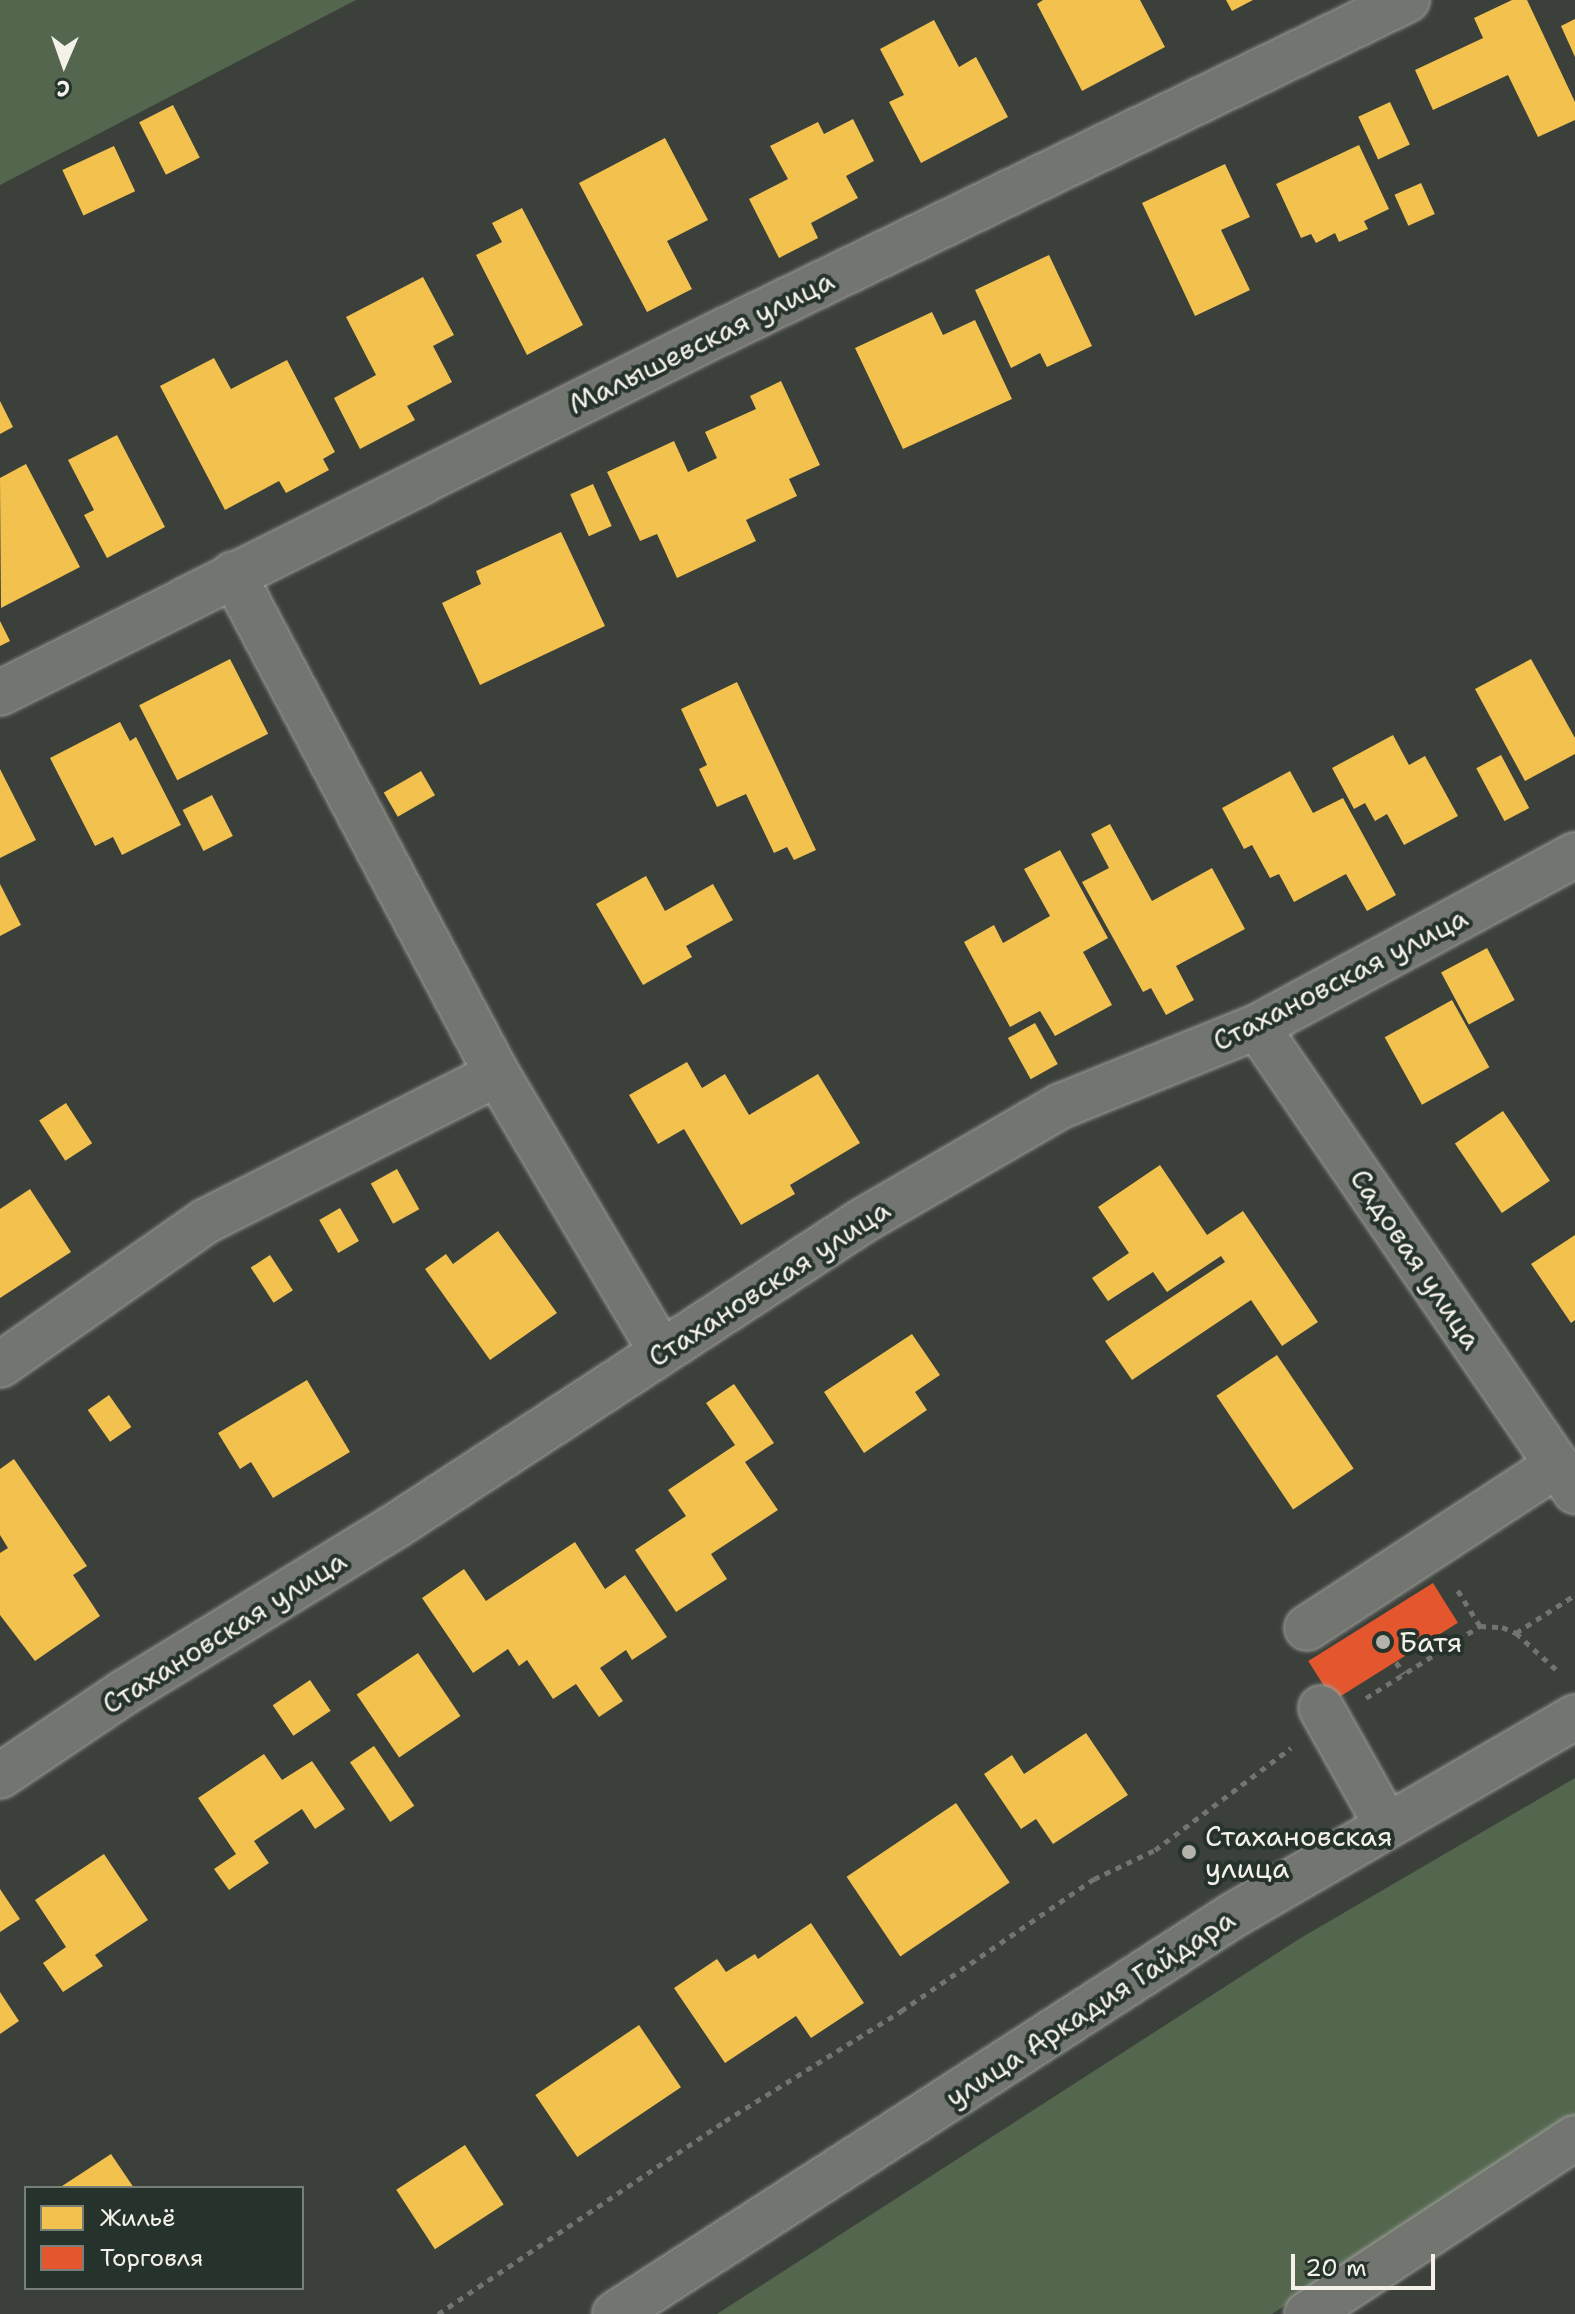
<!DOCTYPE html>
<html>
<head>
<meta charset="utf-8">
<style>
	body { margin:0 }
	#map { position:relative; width:1575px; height:2314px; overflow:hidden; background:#3c403b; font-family:"Shantell Sans",sans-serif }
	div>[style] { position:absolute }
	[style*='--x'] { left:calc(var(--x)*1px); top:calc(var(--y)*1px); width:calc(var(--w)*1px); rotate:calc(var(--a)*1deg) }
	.green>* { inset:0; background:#54674e }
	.homes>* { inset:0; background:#f2c14e; transform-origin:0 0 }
	.shops>* { inset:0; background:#e4572e; transform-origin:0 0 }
	.path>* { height:5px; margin-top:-2.5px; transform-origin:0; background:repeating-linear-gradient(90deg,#717471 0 6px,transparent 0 12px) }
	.roads { filter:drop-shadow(0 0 2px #9fa09c) drop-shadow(0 0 2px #9fa09c) }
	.minor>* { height:44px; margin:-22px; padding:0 22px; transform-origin:22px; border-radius:22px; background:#737570 }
	.major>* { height:44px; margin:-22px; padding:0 22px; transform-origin:22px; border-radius:22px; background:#737570 }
	.dots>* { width:22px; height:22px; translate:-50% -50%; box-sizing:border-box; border:4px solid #26332d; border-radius:50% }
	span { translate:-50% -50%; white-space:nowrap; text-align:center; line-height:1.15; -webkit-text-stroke:8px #26332d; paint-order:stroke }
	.street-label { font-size:28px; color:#f4f1e8 }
	.poi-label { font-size:28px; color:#f4f1e8 }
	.left { translate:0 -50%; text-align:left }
	.legend { position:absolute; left:24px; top:2186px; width:280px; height:104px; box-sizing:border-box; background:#26332d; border:2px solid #787f78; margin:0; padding:10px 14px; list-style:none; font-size:24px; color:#f4f1e8 }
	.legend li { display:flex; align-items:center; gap:16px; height:40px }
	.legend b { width:40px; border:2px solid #787f78 }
	.north { position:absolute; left:24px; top:24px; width:80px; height:80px; -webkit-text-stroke:6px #26332d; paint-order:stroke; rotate:182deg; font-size:22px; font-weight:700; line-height:32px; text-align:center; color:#f4f1e8 }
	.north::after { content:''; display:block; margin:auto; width:28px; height:36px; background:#f4f1e8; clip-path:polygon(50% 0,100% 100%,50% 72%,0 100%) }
	.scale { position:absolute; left:1291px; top:2254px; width:144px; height:36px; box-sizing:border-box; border:4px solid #f4f1e8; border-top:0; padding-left:10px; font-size:24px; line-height:28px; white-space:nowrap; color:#f4f1e8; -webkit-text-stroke:6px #26332d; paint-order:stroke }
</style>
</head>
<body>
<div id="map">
	<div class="green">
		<div style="clip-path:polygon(0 0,356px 0,0 185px)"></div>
		<div style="clip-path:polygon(1575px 1778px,1575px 2116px,1272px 2314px,717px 2314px,1299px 1939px)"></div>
	</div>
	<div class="homes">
		<div style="clip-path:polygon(1043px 0,1140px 0,1165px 47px,1082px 91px,1037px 4px)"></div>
		<div style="clip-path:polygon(1226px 0,1253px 0,1232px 11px)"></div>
		<div style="clip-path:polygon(1512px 0,1527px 0,1575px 102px,1575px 120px,1538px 137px,1508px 75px,1433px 110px,1415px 70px,1483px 38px,1474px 18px)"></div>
		<div style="clip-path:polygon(1575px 19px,1575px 57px,1561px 26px)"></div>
		<div style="clip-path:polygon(934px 20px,959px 67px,976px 57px,1008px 117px,921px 163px,889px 102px,904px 95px,880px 49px)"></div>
		<div style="left:1390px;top:102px;width:47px;height:35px;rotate:65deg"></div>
		<div style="left:173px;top:105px;width:59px;height:38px;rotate:63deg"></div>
		<div style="clip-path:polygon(853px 119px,874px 161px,846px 176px,858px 198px,811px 223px,818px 238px,779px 258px,749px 199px,788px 179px,770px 146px,818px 122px,824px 134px)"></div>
		<div style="clip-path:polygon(665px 138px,708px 220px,667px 241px,692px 289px,647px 312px,579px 183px)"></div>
		<div style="clip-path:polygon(1359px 145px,1389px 209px,1364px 221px,1368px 229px,1339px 242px,1335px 233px,1316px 243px,1311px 234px,1301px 238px,1276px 184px)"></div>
		<div style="left:114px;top:146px;width:50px;height:57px;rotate:65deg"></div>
		<div style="clip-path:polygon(1225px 164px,1250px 217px,1221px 230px,1250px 290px,1195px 316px,1142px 203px)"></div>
		<div style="left:1421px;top:183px;width:34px;height:29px;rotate:66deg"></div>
		<div style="clip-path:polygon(522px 208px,583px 325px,527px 355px,476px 255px,502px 242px,492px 223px)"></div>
		<div style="clip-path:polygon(1049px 255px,1092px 346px,1047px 367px,1040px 353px,1011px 368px,975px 290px)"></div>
		<div style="clip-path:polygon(423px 277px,454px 335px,433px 346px,452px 382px,407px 406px,415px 420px,360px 449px,334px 398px,376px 375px,346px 317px)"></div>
		<div style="clip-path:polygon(932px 312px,943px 335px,975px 320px,1012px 399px,903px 449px,855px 348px)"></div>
		<div style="clip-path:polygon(214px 358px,231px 389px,287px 360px,335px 452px,323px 459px,329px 470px,286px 493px,279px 481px,225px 510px,160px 386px)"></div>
		<div style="clip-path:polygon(781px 381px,820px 465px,789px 479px,797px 496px,746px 520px,756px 541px,677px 578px,657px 534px,640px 541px,607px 472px,674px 441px,688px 472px,717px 458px,705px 432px,756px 409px,750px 396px)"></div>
		<div style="clip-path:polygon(0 401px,13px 427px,0 434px)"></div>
		<div style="clip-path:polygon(117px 435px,165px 527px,107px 558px,84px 515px,94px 510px,68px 460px)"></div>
		<div style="clip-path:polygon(26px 464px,80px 567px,1px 608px,0 478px)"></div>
		<div style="left:593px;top:484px;width:46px;height:25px;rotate:66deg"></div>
		<div style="clip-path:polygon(561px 532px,605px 626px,480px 685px,442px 603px,481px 584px,476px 571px)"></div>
		<div style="clip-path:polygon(0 621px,10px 641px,0 646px)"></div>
		<div style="left:230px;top:659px;width:84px;height:102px;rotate:63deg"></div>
		<div style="clip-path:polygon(1531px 659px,1575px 738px,1575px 754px,1525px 781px,1475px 689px)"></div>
		<div style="clip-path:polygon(737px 682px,816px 850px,794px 860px,787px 847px,774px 853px,746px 794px,717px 807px,699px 769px,707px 765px,681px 709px)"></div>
		<div style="clip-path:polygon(120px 722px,130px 741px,136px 737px,181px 825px,122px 855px,113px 837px,95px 846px,50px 758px)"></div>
		<div style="clip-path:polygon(1393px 735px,1409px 765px,1425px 756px,1458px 816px,1404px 845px,1387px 814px,1375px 821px,1365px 803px,1354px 809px,1332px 768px)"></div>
		<div style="left:1501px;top:755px;width:60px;height:28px;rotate:62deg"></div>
		<div style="clip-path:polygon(0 769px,36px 840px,0 858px)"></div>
		<div style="left:421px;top:771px;width:28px;height:43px;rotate:60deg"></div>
		<div style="clip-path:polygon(1290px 771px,1313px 813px,1343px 798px,1396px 895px,1367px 911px,1346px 874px,1294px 902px,1279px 874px,1270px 878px,1252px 845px,1244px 849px,1222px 808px)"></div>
		<div style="left:212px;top:795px;width:46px;height:33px;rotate:63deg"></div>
		<div style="clip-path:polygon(1110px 824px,1152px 901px,1212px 868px,1245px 929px,1176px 966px,1194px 1000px,1166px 1015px,1151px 988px,1143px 992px,1082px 882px,1109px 868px,1091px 834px)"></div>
		<div style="clip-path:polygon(1060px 850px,1108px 938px,1083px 952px,1112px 1005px,1055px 1036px,1040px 1011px,1010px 1027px,964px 942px,994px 925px,1003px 943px,1050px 916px,1024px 869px)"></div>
		<div style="clip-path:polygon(646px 876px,665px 911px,713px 884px,733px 920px,686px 946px,692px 957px,643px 985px,596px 904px)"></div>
		<div style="clip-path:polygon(0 884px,21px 925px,0 936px)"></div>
		<div style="left:1487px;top:948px;width:59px;height:52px;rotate:62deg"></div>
		<div style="left:1452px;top:1000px;width:77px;height:77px;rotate:61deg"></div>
		<div style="left:1035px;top:1023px;width:47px;height:31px;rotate:61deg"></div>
		<div style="clip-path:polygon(687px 1062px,702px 1088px,725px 1074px,749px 1115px,818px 1074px,860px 1143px,790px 1185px,795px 1194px,741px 1225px,684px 1129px,658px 1144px,629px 1095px)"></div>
		<div style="left:66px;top:1103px;width:48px;height:32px;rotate:57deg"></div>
		<div style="left:1503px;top:1111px;width:84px;height:58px;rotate:56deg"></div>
		<div style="clip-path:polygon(1160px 1165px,1207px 1235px,1243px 1211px,1318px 1322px,1282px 1346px,1251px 1300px,1132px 1380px,1105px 1341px,1225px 1262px,1221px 1256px,1167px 1292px,1153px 1272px,1108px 1301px,1092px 1278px,1129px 1253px,1098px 1207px)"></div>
		<div style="left:397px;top:1169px;width:46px;height:30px;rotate:61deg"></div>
		<div style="clip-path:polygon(30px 1189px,71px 1252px,0 1298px,0 1209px)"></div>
		<div style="left:340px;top:1208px;width:38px;height:24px;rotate:60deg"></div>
		<div style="clip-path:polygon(498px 1231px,557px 1313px,490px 1360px,425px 1269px,446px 1254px,453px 1264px)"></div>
		<div style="clip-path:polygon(1575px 1235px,1575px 1320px,1571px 1323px,1531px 1264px)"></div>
		<div style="left:270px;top:1255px;width:42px;height:23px;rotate:57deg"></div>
		<div style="clip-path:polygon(912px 1334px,940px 1375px,915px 1392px,927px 1410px,864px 1453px,824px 1392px)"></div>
		<div style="left:1277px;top:1355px;width:137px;height:73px;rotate:56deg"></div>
		<div style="clip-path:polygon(307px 1380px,350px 1452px,273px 1498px,251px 1462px,240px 1469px,218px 1433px)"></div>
		<div style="clip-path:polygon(734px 1384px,774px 1443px,745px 1462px,778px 1510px,711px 1554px,727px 1579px,676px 1612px,635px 1550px,686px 1516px,668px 1490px,735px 1445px,706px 1403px)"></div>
		<div style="left:109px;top:1395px;width:39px;height:26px;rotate:55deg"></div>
		<div style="clip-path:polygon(14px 1459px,87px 1566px,73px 1575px,100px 1616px,35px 1661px,0 1615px,0 1553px,8px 1548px,0 1535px,0 1469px)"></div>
		<div style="clip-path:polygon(575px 1542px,605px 1589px,625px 1575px,667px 1637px,632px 1660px,626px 1650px,600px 1668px,623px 1701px,599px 1717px,576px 1684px,553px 1699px,527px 1660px,519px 1666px,508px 1649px,473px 1673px,422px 1598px,464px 1569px,486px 1601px)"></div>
		<div style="left:418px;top:1653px;width:76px;height:74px;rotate:56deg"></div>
		<div style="left:310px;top:1680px;width:37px;height:45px;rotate:56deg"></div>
		<div style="clip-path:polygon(1086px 1733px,1128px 1795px,1053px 1844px,1036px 1819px,1021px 1829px,984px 1774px,1012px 1755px,1024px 1774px)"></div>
		<div style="left:374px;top:1746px;width:72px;height:29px;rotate:56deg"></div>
		<div style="clip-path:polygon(264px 1754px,282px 1780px,312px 1761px,345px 1809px,315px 1829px,302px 1809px,254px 1841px,269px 1863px,229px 1890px,214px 1869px,236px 1854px,198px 1798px)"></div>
		<div style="left:956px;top:1803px;width:96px;height:132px;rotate:56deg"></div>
		<div style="clip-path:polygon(104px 1854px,148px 1920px,95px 1955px,103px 1966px,63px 1992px,43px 1963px,66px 1947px,35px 1900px)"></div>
		<div style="clip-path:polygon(0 1889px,20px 1919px,0 1932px)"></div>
		<div style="clip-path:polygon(811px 1923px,864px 2003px,811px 2038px,796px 2016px,725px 2063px,674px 1988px,717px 1959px,726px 1972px,755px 1954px,758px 1959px)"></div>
		<div style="clip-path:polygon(0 1992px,19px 2021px,0 2034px)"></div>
		<div style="left:639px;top:2025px;width:75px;height:125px;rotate:56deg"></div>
		<div style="left:465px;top:2145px;width:71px;height:82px;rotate:57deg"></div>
		<div style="clip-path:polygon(111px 2154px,134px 2188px,59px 2188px)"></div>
	</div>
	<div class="shops">
		<div style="left:1433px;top:1583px;width:47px;height:147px;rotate:58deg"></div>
	</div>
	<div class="path">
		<div style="--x:1480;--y:1626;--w:22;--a:3"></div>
		<div style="--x:1502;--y:1627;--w:15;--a:23"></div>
		<div style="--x:1516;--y:1633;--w:59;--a:42.3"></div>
		<div style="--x:1516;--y:1633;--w:70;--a:-32.8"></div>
		<div style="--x:1396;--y:1662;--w:14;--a:56"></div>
		<div style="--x:1366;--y:1698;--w:135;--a:-32.3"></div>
		<div style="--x:1480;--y:1626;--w:47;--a:-122"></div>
		<div style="--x:438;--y:2314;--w:346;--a:-33.9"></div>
		<div style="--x:725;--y:2121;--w:208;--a:-32"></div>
		<div style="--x:901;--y:2011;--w:234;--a:-34.4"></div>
		<div style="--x:1094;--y:1879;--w:68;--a:-25.4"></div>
		<div style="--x:1155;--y:1850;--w:170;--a:-36.9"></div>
	</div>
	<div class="roads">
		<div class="minor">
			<div style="--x:233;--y:574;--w:565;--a:62.17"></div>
			<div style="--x:497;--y:1074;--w:322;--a:59.4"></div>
			<div style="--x:0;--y:693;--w:791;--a:-26.6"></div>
			<div style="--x:707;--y:339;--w:778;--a:-25.84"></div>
			<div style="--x:1257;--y:1027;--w:563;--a:55.58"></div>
			<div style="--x:0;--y:1365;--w:251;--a:-35"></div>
			<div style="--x:206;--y:1221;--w:326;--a:-26.8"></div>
			<div style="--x:1307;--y:1628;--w:298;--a:-33.1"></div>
			<div style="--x:1321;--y:1708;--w:133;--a:60.7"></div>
			<div style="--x:0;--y:1776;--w:148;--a:-34"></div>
			<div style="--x:123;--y:1693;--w:321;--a:-31.5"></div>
			<div style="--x:397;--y:1525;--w:558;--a:-33.15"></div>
			<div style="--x:864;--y:1220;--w:228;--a:-30.1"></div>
			<div style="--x:1061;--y:1106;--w:211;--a:-22"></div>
			<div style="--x:1257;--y:1027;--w:362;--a:-28.4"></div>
			<div style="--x:1307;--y:2314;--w:321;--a:-33.3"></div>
		</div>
		<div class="major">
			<div style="--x:615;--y:2314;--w:734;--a:-32.82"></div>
			<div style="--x:1232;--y:1916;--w:397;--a:-30.1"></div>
		</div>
	</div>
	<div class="dots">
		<div style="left:1383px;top:1642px;background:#b4b3ab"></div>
		<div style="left:1189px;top:1852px;background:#b4b3ab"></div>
	</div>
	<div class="street-label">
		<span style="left:701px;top:342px;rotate:-26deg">Малышевская улица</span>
		<span style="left:1340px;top:979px;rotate:-27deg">Стахановская улица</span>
		<span style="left:1416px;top:1259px;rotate:56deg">Садовая улица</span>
		<span style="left:769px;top:1283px;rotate:-33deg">Стахановская улица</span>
		<span style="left:224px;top:1632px;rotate:-32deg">Стахановская улица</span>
		<span style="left:1090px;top:2008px;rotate:-33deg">улица Аркадия Гайдара</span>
	</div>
	<div class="poi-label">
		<span class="left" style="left:1399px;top:1642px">Батя</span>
		<span class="left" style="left:1205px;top:1852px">Стахановская<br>улица</span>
	</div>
	<ul class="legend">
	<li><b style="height:22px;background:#f2c14e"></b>Жильё</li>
	<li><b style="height:22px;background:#e4572e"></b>Торговля</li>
	</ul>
	<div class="north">С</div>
	<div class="scale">20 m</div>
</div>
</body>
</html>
